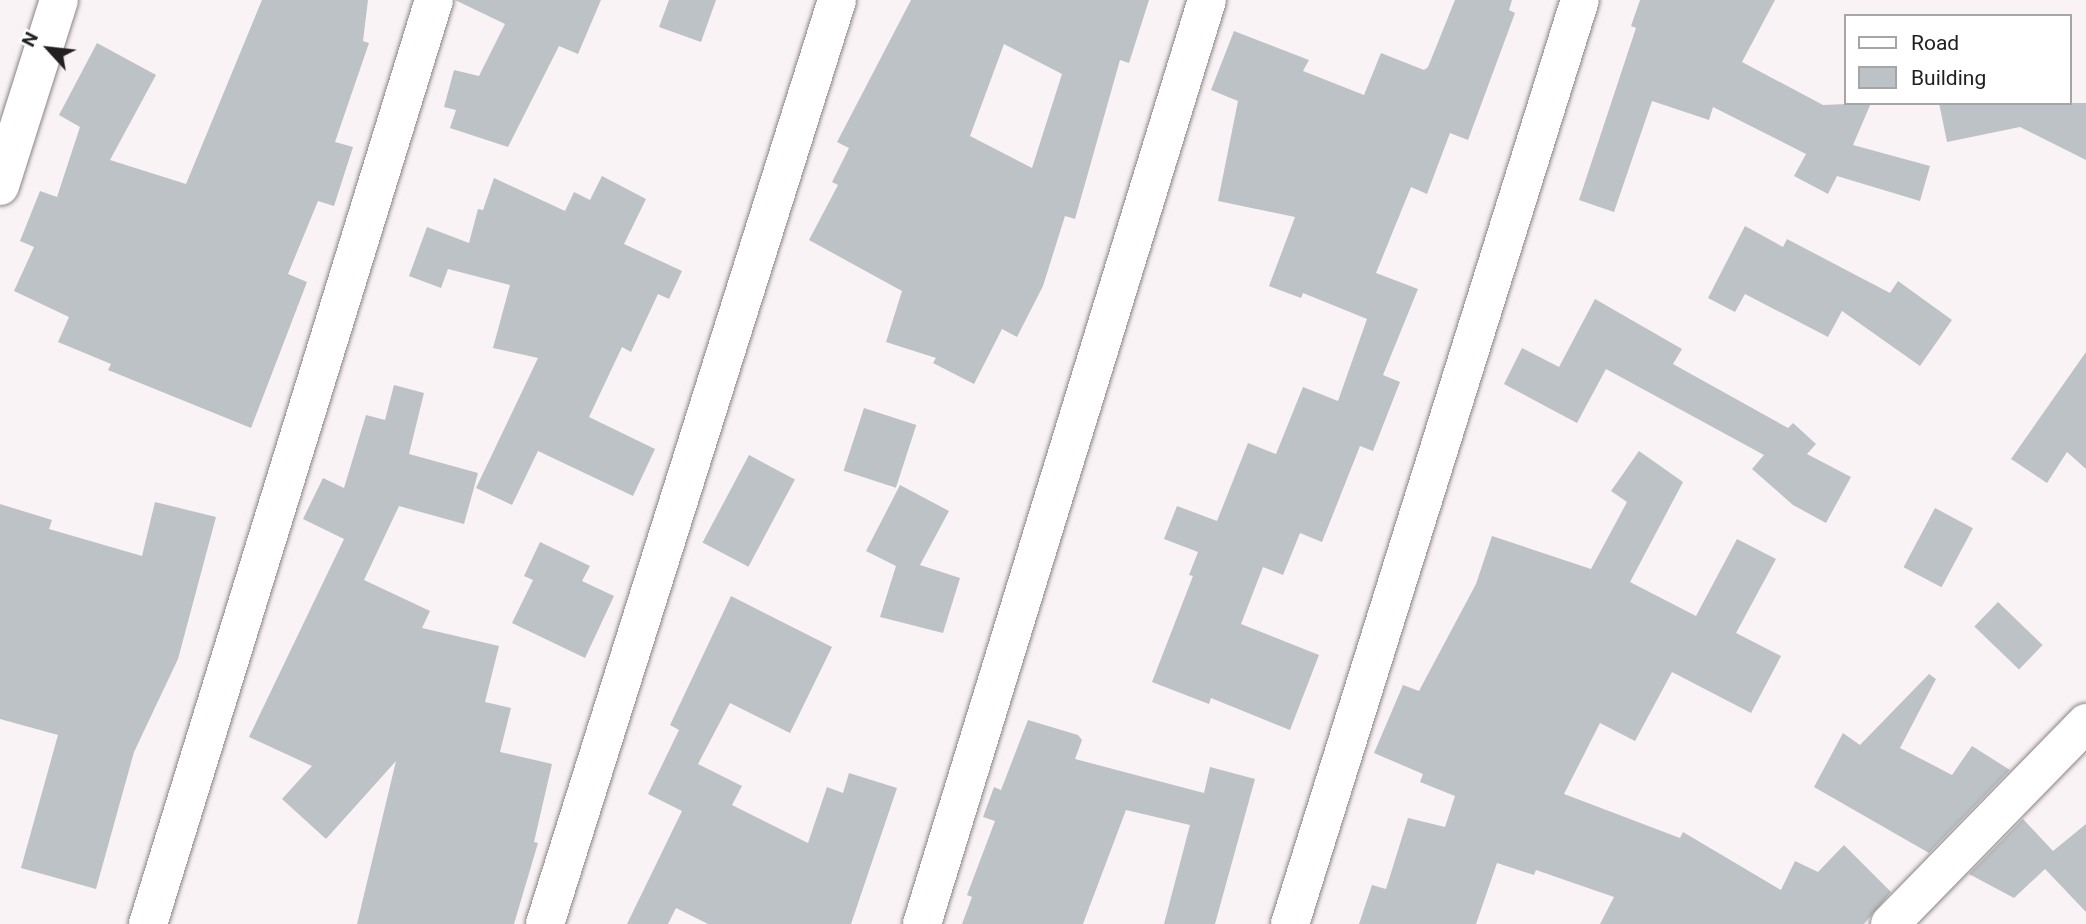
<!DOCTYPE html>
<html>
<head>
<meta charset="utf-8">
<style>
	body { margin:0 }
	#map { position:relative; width:2086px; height:924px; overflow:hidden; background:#faf3f5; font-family:Roboto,sans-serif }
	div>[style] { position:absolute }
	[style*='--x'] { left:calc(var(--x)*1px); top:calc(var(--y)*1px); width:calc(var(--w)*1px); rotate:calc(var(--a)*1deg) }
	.building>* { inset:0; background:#bcc2c5; transform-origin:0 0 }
	.roads { filter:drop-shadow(0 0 2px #8a8385) drop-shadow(0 0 2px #8a8385) }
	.minor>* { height:38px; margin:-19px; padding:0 19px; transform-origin:19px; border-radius:19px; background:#fff }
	span { translate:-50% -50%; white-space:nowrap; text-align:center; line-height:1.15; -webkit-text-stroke:5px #fff; paint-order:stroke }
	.legend { position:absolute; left:1844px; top:14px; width:228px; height:91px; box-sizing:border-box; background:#fff; border:2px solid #a7a6a6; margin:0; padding:9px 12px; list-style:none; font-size:21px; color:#232021 }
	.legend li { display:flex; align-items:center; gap:14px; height:35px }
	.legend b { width:35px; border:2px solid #a7a6a6 }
	.north { position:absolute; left:14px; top:14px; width:70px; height:70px; -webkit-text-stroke:5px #fff; paint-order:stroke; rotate:297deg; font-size:19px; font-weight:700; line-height:28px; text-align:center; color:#232021 }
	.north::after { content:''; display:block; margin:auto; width:24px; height:32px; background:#232021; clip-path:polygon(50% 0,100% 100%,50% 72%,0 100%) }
</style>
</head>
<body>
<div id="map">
	<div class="building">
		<div style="clip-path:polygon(262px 0,368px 0,363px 41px,369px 43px,335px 142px,353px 147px,334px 206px,318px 201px,288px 274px,307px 282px,251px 428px,108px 370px,111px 364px,58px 342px,69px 317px,14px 291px,34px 247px,20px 241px,40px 191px,57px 197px,80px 127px,59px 115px,97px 43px,156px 75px,110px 160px,186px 184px)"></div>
		<div style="clip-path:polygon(455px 0,601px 0,578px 54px,559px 46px,508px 147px,450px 128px,456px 110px,444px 107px,454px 70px,479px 76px,505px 24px)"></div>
		<div style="clip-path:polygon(669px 0,716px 0,701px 42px,659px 27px)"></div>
		<div style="clip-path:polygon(evenodd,911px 0,1149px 0,1129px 63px,1120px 60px,1075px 219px,1065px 216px,1043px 286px,1017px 337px,1002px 329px,974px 384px,933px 363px,936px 358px,886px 342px,902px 291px,809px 240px,838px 185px,832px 182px,849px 148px,837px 142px,911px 0,1004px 44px,1062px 74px,1032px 168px,970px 136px,1004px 44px)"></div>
		<div style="clip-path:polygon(1455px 0,1512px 0,1509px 10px,1515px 13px,1468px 140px,1450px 133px,1427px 194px,1411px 187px,1376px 273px,1418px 289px,1383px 375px,1400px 382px,1373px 451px,1360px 446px,1322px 542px,1300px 533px,1283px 575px,1263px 567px,1241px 624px,1319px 655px,1290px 730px,1211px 698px,1209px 704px,1152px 682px,1193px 576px,1189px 575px,1198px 552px,1164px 539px,1177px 506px,1217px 521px,1248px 443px,1276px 454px,1303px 387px,1338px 401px,1367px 319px,1303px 293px,1301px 298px,1269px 286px,1295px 217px,1218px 201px,1238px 101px,1211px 90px,1234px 31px,1309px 60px,1303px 71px,1364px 95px,1381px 53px,1424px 70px,1428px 67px)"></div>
		<div style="clip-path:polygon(1640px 0,1775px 0,1742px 62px,1823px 105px,1871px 103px,1853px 145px,1930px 166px,1920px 201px,1837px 176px,1828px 194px,1794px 176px,1806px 154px,1713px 107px,1709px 120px,1652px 101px,1614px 212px,1579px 200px,1636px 28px,1631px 26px)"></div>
		<div style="clip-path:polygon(1939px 103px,2086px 103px,2086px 160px,2020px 127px,1947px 142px)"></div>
		<div style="clip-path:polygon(602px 176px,646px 199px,624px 244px,682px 271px,669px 299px,658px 294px,631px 352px,622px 347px,589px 417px,655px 449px,633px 496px,538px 451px,512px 505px,476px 488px,538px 358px,493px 348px,510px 285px,448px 269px,441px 288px,409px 276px,427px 227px,469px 243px,478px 209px,483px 210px,494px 178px,565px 211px,574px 192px,590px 200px)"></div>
		<div style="clip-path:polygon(1745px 226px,1783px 247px,1787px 239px,1890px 293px,1898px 281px,1952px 320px,1920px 366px,1842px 311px,1828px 337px,1745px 294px,1735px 312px,1708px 298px)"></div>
		<div style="clip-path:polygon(1595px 299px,1682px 349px,1673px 364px,1788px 428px,1793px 423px,1816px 444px,1807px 454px,1851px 477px,1826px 523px,1793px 505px,1752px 469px,1764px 455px,1606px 369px,1577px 423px,1504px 384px,1522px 348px,1559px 367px)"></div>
		<div style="clip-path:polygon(2086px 352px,2086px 469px,2067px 452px,2047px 483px,2011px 459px)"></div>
		<div style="clip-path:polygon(394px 385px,424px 393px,409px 454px,478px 473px,464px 524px,399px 506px,364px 580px,430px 611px,422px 628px,499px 646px,485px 702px,511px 708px,500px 752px,552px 764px,534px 842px,538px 843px,514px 924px,357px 924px,396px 761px,326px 839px,282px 799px,312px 766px,249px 737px,344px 539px,303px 519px,323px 478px,344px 488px,366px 415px,385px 420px)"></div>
		<div style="left:864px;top:408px;width:55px;height:66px;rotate:18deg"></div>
		<div style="clip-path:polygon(1639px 451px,1683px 482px,1630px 582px,1696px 616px,1737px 539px,1776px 559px,1736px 633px,1781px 656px,1751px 713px,1672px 672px,1635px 741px,1600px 723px,1564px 794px,1680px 838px,1683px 832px,1781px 890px,1795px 861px,1818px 872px,1844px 845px,1891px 892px,1864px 924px,1600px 924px,1614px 897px,1536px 870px,1534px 875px,1497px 863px,1476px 924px,1359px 924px,1372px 885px,1386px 889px,1408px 818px,1445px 827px,1455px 796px,1420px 782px,1423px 774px,1374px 753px,1403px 685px,1419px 691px,1476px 584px,1492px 536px,1591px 569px,1627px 502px,1611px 491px)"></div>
		<div style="left:749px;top:455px;width:52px;height:99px;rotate:28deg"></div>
		<div style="clip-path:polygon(900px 485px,949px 511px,920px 565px,960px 578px,943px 633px,880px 617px,896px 566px,866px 551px)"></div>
		<div style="clip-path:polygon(155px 502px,216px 517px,178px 659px,134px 752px,96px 889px,21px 868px,58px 735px,0 719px,0 504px,52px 520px,49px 529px,142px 556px)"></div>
		<div style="left:1935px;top:508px;width:43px;height:67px;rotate:28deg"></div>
		<div style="clip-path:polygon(540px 542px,590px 566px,582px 581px,614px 596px,585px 658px,512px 623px,533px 580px,524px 576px)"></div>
		<div style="clip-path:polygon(731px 596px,832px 647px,790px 733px,730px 703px,698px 764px,742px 786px,732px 805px,808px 843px,827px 787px,843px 793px,849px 773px,897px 788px,851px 924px,708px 924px,676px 908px,668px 924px,627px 924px,682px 811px,648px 794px,679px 730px,670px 725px)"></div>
		<div style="left:1998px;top:602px;width:62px;height:34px;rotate:44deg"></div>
		<div style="clip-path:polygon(1929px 674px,1936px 679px,1900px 748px,1952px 775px,1972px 746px,2010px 770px,1929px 853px,1814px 787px,1843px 733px,1860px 745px)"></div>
		<div style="clip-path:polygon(1028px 720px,1078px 735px,1082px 740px,1075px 759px,1204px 793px,1210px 767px,1255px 779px,1215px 924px,1164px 924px,1190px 825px,1126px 810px,1083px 924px,962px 924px,972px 897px,967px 895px,995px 821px,983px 817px,994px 787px,1001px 790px)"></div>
		<div style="clip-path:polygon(2023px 819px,2053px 851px,2086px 824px,2086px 912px,2045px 869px,2014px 898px,1969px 874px)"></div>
	</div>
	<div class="roads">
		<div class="minor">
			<div style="--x:0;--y:186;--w:195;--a:-72.4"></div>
			<div style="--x:148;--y:924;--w:967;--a:-72.8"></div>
			<div style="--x:545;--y:924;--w:969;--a:-72.46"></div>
			<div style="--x:922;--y:924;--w:967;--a:-72.86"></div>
			<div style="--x:1290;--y:924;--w:968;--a:-72.58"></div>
			<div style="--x:1890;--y:924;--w:281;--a:-45.7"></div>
		</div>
	</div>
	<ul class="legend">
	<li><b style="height:9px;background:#fff"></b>Road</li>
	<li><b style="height:19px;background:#bcc2c5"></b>Building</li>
	</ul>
	<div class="north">N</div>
</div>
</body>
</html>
